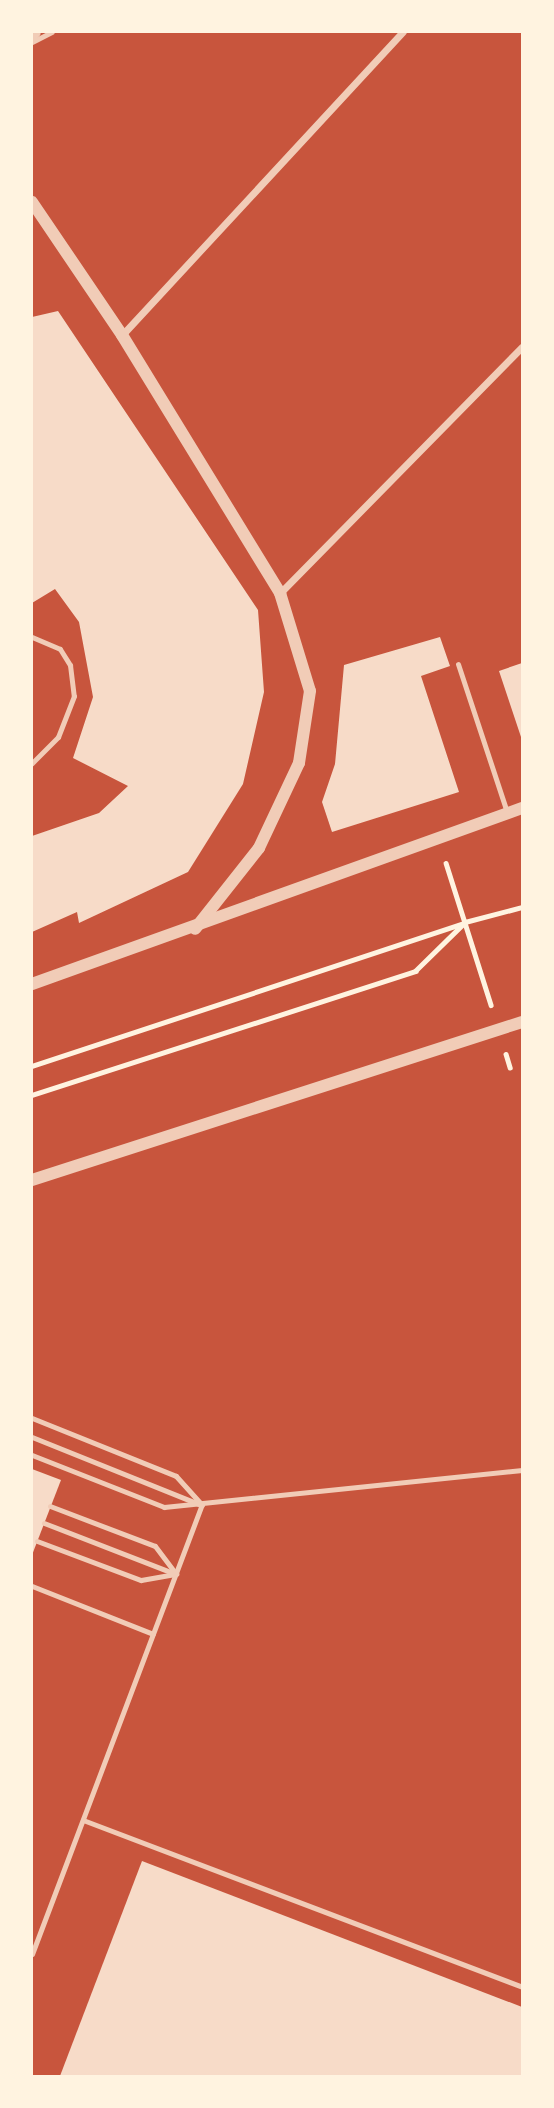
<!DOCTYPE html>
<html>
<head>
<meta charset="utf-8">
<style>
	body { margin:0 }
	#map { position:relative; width:554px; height:2108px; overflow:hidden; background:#c8553d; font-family:Karla,sans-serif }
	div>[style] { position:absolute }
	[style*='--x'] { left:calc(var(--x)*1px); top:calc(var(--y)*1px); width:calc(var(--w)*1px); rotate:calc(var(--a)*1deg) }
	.building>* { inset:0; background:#f7dbc8 }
	.path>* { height:4.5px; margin:-2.25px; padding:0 2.25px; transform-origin:2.25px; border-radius:2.25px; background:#fff3e0 }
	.service>* { height:5px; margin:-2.5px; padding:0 2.5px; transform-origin:2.5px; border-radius:2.5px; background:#f1ccb7 }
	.minor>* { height:7px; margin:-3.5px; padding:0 3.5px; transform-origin:3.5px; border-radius:3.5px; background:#f1ccb7 }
	.tertiary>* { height:12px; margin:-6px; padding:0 6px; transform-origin:6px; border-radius:6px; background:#f1ccb7 }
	span { translate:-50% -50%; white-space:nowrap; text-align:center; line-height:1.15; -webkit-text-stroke:7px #fff3e0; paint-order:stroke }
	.frame { position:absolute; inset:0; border:33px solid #fff3e0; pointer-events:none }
</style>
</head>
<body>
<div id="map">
	<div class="building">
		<div style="clip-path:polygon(58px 311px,258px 610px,264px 692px,243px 784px,188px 872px,79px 923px,77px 912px,32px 932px,32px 836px,99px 813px,128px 786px,73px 758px,93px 697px,79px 622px,55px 589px,32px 603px,32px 317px)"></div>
		<div style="clip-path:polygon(440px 637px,450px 666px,421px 676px,459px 792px,332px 832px,322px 802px,335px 764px,344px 665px)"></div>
		<div style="clip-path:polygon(522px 663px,522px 740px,499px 671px)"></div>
		<div style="clip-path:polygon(32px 1469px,61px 1480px,32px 1555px)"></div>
		<div style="clip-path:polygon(142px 1861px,522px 2007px,522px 2076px,60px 2076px)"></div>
	</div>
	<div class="path">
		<div style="--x:446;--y:863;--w:149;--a:72.4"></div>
		<div style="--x:506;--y:1054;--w:14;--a:73"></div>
		<div style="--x:32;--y:1066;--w:455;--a:-18.3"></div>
		<div style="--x:32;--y:1095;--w:403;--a:-17.9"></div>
		<div style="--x:415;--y:971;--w:70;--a:-44.4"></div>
		<div style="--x:465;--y:922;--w:59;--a:-14.7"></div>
	</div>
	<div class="service">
		<div style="--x:32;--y:42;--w:22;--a:-27"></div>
		<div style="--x:32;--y:637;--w:30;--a:23"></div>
		<div style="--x:60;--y:649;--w:19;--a:58"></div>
		<div style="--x:70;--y:665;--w:31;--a:83"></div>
		<div style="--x:74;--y:696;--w:44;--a:111.3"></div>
		<div style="--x:58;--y:737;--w:37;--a:135"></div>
		<div style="--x:458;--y:664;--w:156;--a:71.7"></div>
		<div style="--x:32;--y:1418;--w:155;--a:21.9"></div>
		<div style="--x:176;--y:1476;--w:39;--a:48"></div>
		<div style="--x:32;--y:1437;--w:180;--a:21.9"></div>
		<div style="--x:32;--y:1455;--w:142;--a:21.5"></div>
		<div style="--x:164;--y:1507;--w:360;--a:-5.9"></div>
		<div style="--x:50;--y:1506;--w:112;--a:20.9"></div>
		<div style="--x:155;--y:1546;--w:35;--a:53"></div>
		<div style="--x:44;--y:1523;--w:138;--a:21.2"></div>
		<div style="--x:37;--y:1541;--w:111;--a:20.6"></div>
		<div style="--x:141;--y:1580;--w:36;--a:-10"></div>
		<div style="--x:32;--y:1586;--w:130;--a:21.6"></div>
		<div style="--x:83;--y:1820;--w:470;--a:20.8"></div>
		<div style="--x:32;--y:1954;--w:480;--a:-69.3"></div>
	</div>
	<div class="minor">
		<div style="--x:122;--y:335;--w:413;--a:-47.2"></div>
		<div style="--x:280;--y:593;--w:345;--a:-45.5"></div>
	</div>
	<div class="tertiary">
		<div style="--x:32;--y:35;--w:4;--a:-45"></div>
		<div style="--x:32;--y:202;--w:161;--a:55.9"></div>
		<div style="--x:122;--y:335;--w:303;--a:58.5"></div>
		<div style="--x:280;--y:593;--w:102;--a:73"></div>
		<div style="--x:310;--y:691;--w:73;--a:98.7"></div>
		<div style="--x:299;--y:763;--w:94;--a:115.2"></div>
		<div style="--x:259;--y:848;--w:103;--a:128.3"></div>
		<div style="--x:32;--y:984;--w:521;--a:-19.76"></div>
		<div style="--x:32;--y:1180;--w:515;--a:-17.87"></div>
	</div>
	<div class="frame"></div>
</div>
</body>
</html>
